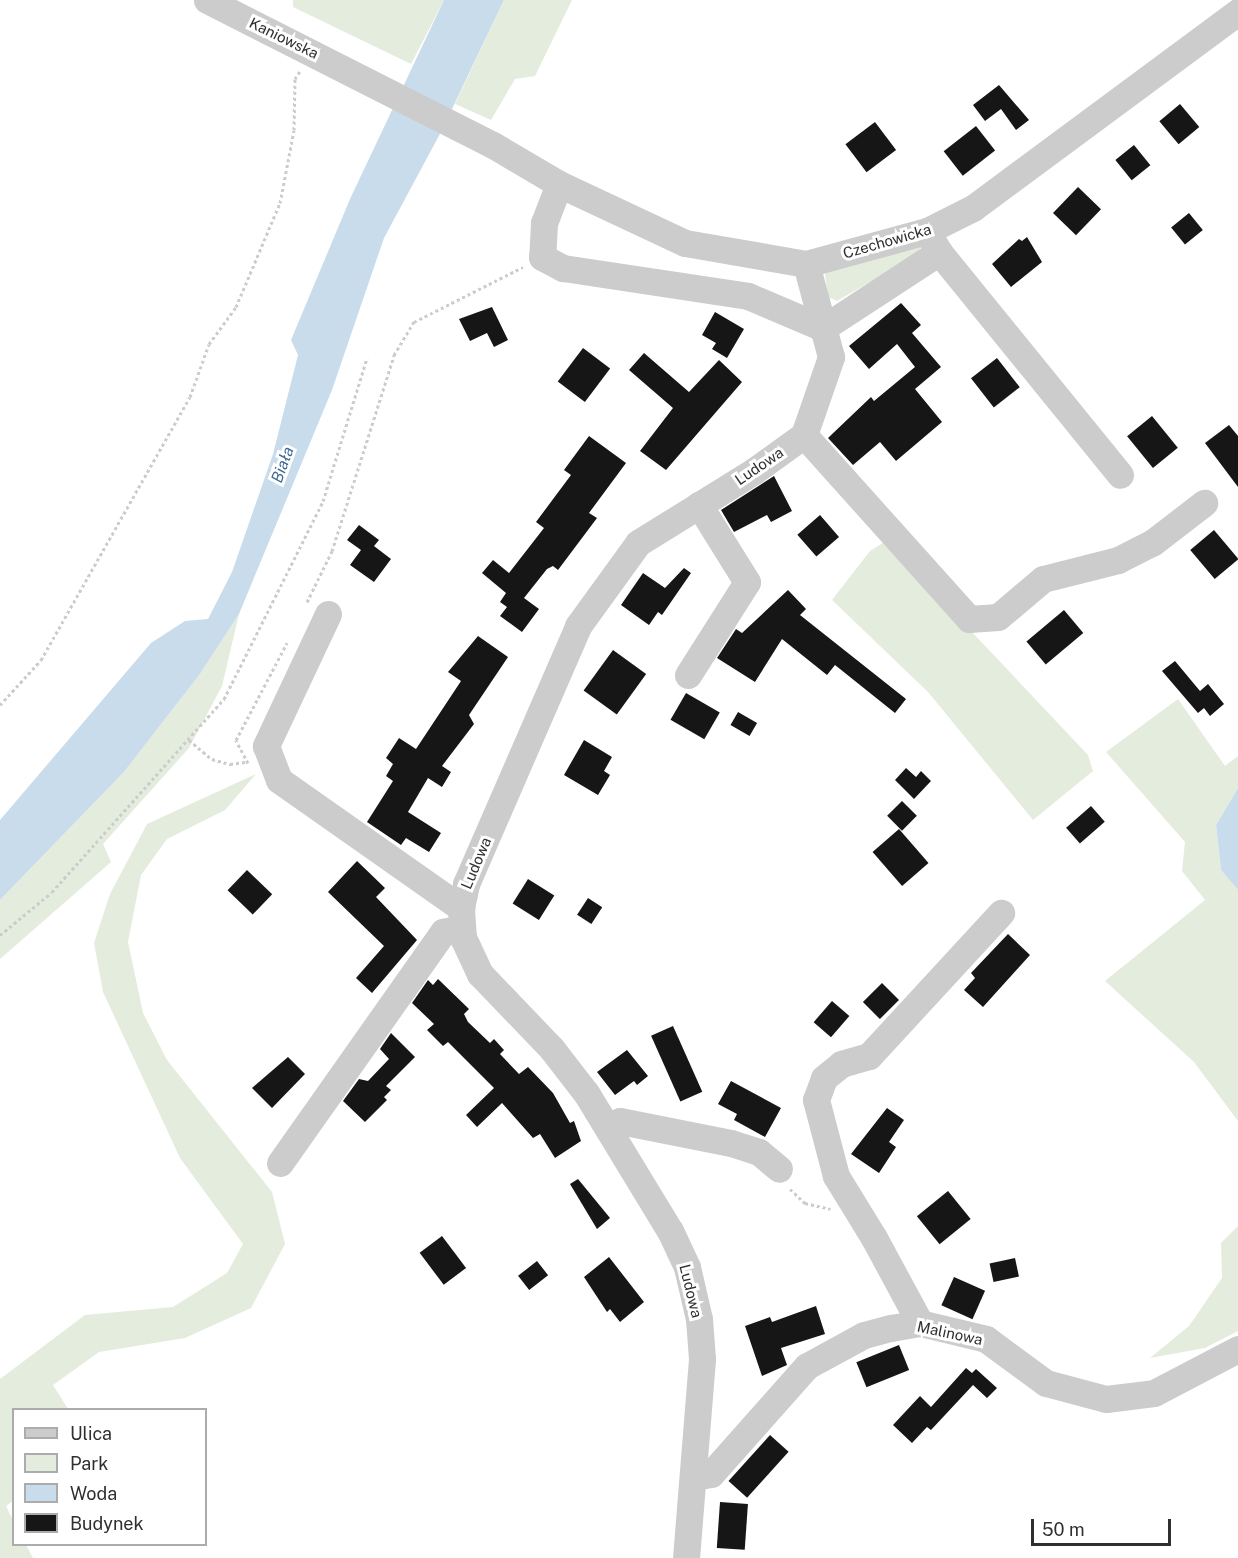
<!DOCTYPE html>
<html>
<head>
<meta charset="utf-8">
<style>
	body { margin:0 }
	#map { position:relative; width:1238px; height:1558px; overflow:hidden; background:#fff; font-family:"Public Sans",sans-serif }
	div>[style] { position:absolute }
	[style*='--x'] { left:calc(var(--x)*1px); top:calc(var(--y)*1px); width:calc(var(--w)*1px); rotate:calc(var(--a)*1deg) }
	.green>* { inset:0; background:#e4ecdd }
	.water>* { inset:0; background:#c9dcec }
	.building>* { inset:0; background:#161616; transform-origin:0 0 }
	.path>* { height:3px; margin-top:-1.5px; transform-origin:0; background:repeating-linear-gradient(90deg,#ccc 0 3px,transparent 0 6px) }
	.minor>* { height:27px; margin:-13.5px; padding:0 13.5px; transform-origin:13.5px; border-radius:13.5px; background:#ccc }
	span { translate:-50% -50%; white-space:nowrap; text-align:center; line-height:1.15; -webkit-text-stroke:6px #fff; paint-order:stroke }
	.street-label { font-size:15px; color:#2f2f2f }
	.water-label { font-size:16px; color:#3d6a90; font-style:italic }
	.legend { position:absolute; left:12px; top:1408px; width:195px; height:138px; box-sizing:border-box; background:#fff; border:2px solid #acacac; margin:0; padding:8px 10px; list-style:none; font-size:18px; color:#2f2f2f }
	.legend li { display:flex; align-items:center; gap:12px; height:30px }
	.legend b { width:30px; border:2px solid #acacac }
	.scale { position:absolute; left:1031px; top:1519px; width:140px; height:27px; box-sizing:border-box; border:3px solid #2f2f2f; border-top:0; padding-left:8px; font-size:18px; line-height:21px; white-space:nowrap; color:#2f2f2f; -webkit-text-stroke:4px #fff; paint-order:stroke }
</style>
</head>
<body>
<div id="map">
	<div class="green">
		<div style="clip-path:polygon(293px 0,444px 0,411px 64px,293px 7px)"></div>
		<div style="clip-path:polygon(504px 0,572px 0,535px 76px,515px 79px,491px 120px,455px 104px)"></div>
		<div style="clip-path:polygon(926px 240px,915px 256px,837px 301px,828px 297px,825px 274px,834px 263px)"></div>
		<div style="clip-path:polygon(886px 541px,1088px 755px,1093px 771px,1033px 820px,928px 692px,832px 600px,870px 551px)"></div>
		<div style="clip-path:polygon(239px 614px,222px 686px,189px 748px,103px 844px,111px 862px,0 959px,0 900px,124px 772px,200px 674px)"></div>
		<div style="clip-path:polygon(1178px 699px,1225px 766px,1238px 756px,1238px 788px,1216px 825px,1221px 870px,1238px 890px,1238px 1121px,1194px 1062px,1105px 981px,1205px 900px,1182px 871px,1185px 842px,1106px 752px)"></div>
		<div style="clip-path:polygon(256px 774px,225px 810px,167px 839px,141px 875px,128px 942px,143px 1013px,167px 1060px,272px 1192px,285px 1244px,251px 1308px,185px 1338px,99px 1352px,53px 1385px,68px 1409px,14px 1410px,13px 1501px,6px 1506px,13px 1520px,14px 1544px,26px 1545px,33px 1558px,0 1558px,0 1379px,85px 1315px,173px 1307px,227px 1273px,243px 1244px,180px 1158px,103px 992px,94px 943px,110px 894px,147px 824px)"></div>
		<div style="clip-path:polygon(1238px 1226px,1238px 1331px,1205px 1348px,1150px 1358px,1189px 1326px,1222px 1278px,1221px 1243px)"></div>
	</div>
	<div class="water">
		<div style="clip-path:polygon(444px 0,504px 0,441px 132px,384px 238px,332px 390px,239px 614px,200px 674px,124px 772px,0 900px,0 820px,151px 643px,185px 621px,208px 619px,232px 572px,273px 454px,298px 355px,291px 340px,350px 199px)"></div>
		<div style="clip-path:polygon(1238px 788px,1238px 890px,1221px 870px,1216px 825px)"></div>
	</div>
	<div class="building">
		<div style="clip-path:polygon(999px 85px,1029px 120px,1016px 130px,1001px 109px,985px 121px,973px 105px)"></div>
		<div style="left:1180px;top:104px;width:30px;height:27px;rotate:50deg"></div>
		<div style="left:875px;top:122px;width:35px;height:37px;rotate:53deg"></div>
		<div style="left:976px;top:126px;width:31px;height:41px;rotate:52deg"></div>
		<div style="left:1134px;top:145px;width:26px;height:24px;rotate:51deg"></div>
		<div style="left:1078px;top:187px;width:32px;height:36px;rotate:44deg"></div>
		<div style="left:1189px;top:213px;width:22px;height:23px;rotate:51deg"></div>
		<div style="clip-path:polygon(1027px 237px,1042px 262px,1011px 287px,992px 264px,1019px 239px,1022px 241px)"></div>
		<div style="clip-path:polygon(901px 303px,921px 325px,912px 333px,941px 367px,915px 389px,942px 422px,896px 461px,880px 442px,853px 465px,828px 438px,871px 397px,874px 401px,915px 367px,897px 344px,869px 369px,849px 346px)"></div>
		<div style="clip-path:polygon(492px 307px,508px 340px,494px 347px,487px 333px,470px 341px,459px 319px)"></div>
		<div style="clip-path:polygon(715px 312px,744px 329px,727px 358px,712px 349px,716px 343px,702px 335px)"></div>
		<div style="left:583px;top:348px;width:34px;height:42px;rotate:37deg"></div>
		<div style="clip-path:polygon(644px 353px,689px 392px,719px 360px,742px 382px,666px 470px,640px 451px,673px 408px,629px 370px)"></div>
		<div style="left:997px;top:358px;width:37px;height:33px;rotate:52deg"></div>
		<div style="left:1152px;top:416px;width:41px;height:32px;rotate:51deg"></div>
		<div style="clip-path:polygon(1229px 425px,1238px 436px,1238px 487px,1205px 443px)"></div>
		<div style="clip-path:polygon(589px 436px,626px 463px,589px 513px,597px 518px,558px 570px,553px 566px,547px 569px,524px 598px,539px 609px,522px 632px,500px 616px,507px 607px,500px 602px,506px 593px,482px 573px,493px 560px,509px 573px,544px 528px,536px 522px,571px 475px,564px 470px)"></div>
		<div style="clip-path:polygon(774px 476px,792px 511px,771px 522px,767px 515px,734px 532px,721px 510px)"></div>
		<div style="left:820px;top:515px;width:29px;height:30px;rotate:49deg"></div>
		<div style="clip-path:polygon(359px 525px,379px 540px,374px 546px,391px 559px,374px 582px,350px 565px,361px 550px,347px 540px)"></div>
		<div style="left:1214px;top:530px;width:38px;height:31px;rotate:50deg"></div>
		<div style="clip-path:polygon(684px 568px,691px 573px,662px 615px,658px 612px,649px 625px,621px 605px,643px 573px,665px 588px)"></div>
		<div style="clip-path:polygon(788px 590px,806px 609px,800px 615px,906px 699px,895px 713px,835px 665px,827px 675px,782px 639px,755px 682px,717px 658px,736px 629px,742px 633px)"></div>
		<div style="left:1064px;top:610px;width:30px;height:49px;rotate:50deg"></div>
		<div style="clip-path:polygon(478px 636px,508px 657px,469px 715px,474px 724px,442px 766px,451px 772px,442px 787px,428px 778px,408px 812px,441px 833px,429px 852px,406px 838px,401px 845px,367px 822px,393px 781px,386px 776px,393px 764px,386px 758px,399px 738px,416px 749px,461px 681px,448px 672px)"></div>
		<div style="left:613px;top:650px;width:41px;height:50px;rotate:36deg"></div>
		<div style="clip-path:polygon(1175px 661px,1200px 691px,1208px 684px,1224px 704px,1210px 716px,1204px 708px,1198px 713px,1162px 671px)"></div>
		<div style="left:686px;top:693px;width:39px;height:31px;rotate:30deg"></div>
		<div style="left:738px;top:712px;width:22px;height:15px;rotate:30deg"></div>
		<div style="clip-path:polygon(584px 740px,612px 757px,604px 771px,610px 775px,598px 795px,564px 775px)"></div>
		<div style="clip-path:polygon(906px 768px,916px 777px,921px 771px,931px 781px,914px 799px,895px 780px)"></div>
		<div style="left:902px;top:801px;width:21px;height:21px;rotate:45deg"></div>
		<div style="left:1091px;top:806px;width:21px;height:33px;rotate:49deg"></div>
		<div style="left:899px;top:829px;width:45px;height:35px;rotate:49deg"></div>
		<div style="clip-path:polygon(357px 861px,385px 888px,376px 897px,417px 940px,372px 993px,356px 978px,384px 946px,328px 892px)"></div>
		<div style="left:247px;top:870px;width:35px;height:28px;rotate:44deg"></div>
		<div style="left:528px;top:879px;width:31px;height:29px;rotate:32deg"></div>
		<div style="left:588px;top:898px;width:17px;height:20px;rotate:33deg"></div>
		<div style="clip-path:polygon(1008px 934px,1030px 955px,983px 1007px,964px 990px,975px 978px,971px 973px)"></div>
		<div style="clip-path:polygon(438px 979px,469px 1009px,464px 1014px,468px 1022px,490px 1043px,494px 1039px,504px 1050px,500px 1054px,519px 1074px,528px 1067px,553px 1093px,570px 1123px,574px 1121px,581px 1141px,555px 1158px,540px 1134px,533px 1138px,502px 1103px,477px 1127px,466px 1115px,494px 1088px,448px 1042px,443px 1046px,427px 1030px,434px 1024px,412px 1003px,428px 980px,433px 985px)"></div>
		<div style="left:882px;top:983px;width:24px;height:27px;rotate:45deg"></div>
		<div style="left:832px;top:1001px;width:23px;height:28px;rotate:41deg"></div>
		<div style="left:673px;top:1026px;width:72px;height:24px;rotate:66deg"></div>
		<div style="clip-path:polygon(391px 1033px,415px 1057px,386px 1086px,391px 1090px,384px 1097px,387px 1100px,365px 1122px,343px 1101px,359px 1079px,368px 1081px,389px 1059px,380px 1049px)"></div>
		<div style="clip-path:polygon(627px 1050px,648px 1076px,637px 1085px,634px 1081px,615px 1095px,597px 1072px)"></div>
		<div style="clip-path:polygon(288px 1057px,305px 1074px,272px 1108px,252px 1088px)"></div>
		<div style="clip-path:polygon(731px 1081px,781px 1108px,765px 1137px,734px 1120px,737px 1114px,718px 1104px)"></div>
		<div style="clip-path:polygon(887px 1108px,904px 1120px,889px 1142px,896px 1147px,879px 1173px,851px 1154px)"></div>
		<div style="clip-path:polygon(578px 1179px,610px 1218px,597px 1229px,570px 1184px)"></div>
		<div style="left:948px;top:1191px;width:36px;height:40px;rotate:51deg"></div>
		<div style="left:442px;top:1236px;width:40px;height:28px;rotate:53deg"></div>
		<div style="clip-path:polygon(609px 1257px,644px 1302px,620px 1322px,610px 1309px,607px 1312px,584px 1277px)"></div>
		<div style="left:1015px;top:1258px;width:19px;height:26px;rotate:78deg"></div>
		<div style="left:537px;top:1261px;width:18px;height:24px;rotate:52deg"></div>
		<div style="left:954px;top:1277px;width:34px;height:31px;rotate:24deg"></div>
		<div style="clip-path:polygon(816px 1306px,825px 1334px,781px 1348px,787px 1365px,762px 1376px,745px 1326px,770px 1317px,772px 1322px)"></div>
		<div style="left:899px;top:1345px;width:27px;height:46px;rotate:68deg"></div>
		<div style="clip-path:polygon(966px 1368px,972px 1373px,976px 1369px,997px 1388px,987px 1398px,973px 1385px,931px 1430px,927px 1427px,912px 1443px,893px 1425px,920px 1396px,931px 1407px)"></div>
		<div style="left:770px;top:1435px;width:25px;height:62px;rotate:42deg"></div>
		<div style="left:720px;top:1502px;width:28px;height:46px;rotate:4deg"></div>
	</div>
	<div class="path">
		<div style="--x:307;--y:602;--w:57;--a:-63.9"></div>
		<div style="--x:332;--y:551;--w:206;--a:-72.4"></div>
		<div style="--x:394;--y:355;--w:39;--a:-59"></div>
		<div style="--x:414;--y:322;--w:122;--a:-26.8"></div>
		<div style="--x:0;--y:705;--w:61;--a:-47.7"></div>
		<div style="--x:41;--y:660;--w:302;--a:-60.5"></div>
		<div style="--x:190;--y:397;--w:56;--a:-70.3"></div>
		<div style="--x:209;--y:344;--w:46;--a:-53.9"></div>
		<div style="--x:236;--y:307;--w:113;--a:-67.1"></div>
		<div style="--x:280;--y:203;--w:74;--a:-79.1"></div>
		<div style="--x:294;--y:130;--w:51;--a:-88.9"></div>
		<div style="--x:295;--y:79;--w:9;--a:-58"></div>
		<div style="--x:189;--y:740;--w:30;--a:40"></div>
		<div style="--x:212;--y:759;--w:19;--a:16"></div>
		<div style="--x:230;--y:764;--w:15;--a:-8"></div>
		<div style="--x:248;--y:763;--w:26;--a:-118"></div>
		<div style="--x:236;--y:740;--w:110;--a:-62.3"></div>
		<div style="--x:0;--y:935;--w:67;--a:-39.6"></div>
		<div style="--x:52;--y:892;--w:259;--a:-48.3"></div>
		<div style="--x:224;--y:699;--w:221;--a:-63.4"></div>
		<div style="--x:323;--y:501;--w:150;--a:-72.9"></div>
		<div style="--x:790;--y:1189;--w:21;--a:43"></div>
		<div style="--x:805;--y:1203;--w:26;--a:13"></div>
	</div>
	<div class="minor">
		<div style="--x:207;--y:0;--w:321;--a:26.9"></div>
		<div style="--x:493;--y:145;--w:77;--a:30.6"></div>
		<div style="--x:559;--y:184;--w:139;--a:25.1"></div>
		<div style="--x:685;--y:243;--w:123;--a:9.8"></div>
		<div style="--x:806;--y:264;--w:125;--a:-15.3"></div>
		<div style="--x:927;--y:231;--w:51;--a:-26.6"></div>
		<div style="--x:973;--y:208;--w:330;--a:-36.5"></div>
		<div style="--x:559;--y:184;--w:42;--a:111"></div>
		<div style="--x:544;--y:223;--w:34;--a:93"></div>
		<div style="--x:542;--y:257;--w:24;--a:28"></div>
		<div style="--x:563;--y:268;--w:187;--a:8.6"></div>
		<div style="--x:748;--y:296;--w:82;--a:23.1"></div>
		<div style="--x:823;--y:328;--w:139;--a:-33.2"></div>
		<div style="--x:939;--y:252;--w:24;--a:-120"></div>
		<div style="--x:939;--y:252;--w:287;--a:50.9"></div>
		<div style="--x:804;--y:435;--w:247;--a:48.1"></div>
		<div style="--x:969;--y:619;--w:29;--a:-4"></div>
		<div style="--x:998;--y:617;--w:59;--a:-40.2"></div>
		<div style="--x:1043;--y:579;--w:77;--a:-14.2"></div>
		<div style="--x:1118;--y:560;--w:38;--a:-27"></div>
		<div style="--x:1152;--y:543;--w:66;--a:-37.6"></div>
		<div style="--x:328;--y:614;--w:146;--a:115.2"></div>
		<div style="--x:266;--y:746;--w:36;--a:69"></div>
		<div style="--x:279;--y:780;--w:223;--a:35.1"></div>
		<div style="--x:688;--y:675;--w:110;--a:-57.6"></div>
		<div style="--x:747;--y:582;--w:91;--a:-121.9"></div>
		<div style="--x:607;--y:1126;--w:14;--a:-21"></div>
		<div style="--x:620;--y:1121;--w:113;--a:11.2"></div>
		<div style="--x:731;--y:1143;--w:29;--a:18"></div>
		<div style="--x:759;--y:1152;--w:26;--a:40"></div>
		<div style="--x:280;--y:1163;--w:283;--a:-54.8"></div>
		<div style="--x:443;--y:932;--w:19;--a:-12"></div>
		<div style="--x:920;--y:1323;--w:97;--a:-118.4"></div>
		<div style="--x:874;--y:1238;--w:73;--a:-121.5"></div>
		<div style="--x:836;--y:1176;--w:79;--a:-104.7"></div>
		<div style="--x:816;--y:1100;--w:23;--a:-70"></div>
		<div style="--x:824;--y:1078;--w:22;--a:-39"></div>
		<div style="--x:841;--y:1064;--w:29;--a:-16"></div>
		<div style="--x:869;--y:1056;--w:195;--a:-47.3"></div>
		<div style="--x:694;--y:1477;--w:17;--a:-10"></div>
		<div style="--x:711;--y:1474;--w:144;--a:-48.4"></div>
		<div style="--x:807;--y:1366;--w:65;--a:-28.5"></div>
		<div style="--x:864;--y:1335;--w:28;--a:-15"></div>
		<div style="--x:891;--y:1328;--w:29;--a:-10"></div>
		<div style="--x:920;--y:1323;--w:68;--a:13.6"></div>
		<div style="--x:986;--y:1339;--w:74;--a:36.3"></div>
		<div style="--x:1046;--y:1383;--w:62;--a:14.9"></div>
		<div style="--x:1106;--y:1399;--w:48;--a:-7.1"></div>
		<div style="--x:1154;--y:1393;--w:95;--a:-27.6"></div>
		<div style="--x:686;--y:1558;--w:200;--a:-85.4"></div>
		<div style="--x:702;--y:1359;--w:40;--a:-94.3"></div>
		<div style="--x:699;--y:1319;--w:53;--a:-103"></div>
		<div style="--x:687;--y:1267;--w:40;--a:-115"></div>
		<div style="--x:670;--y:1231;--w:162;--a:-121.3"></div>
		<div style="--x:586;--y:1093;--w:56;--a:-127.7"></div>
		<div style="--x:552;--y:1049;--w:104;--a:-133.8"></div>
		<div style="--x:480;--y:974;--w:40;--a:-115"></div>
		<div style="--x:463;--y:938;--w:30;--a:-94"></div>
		<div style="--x:461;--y:908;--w:25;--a:-78"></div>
		<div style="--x:466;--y:884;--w:281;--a:-66.5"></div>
		<div style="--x:578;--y:626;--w:102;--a:-54.1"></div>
		<div style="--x:638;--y:543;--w:137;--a:-31.8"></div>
		<div style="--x:754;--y:471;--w:62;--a:-35.8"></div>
		<div style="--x:804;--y:435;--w:83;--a:-70.9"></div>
		<div style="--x:831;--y:357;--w:96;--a:-105"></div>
	</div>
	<div class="street-label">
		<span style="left:284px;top:38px;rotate:26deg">Kaniowska</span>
		<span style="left:887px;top:241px;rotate:-16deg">Czechowicka</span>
		<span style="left:759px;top:466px;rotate:-34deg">Ludowa</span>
		<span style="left:476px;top:863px;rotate:-67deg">Ludowa</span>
		<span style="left:691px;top:1291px;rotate:76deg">Ludowa</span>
		<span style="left:950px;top:1333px;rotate:12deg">Malinowa</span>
	</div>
	<div class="water-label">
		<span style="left:283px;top:465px;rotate:-70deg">Biała</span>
	</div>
	<ul class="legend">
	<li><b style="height:8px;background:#ccc"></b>Ulica</li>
	<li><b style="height:16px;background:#e4ecdd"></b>Park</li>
	<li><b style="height:16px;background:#c9dcec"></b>Woda</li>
	<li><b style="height:16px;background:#161616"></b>Budynek</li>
	</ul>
	<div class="scale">50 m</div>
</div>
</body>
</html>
